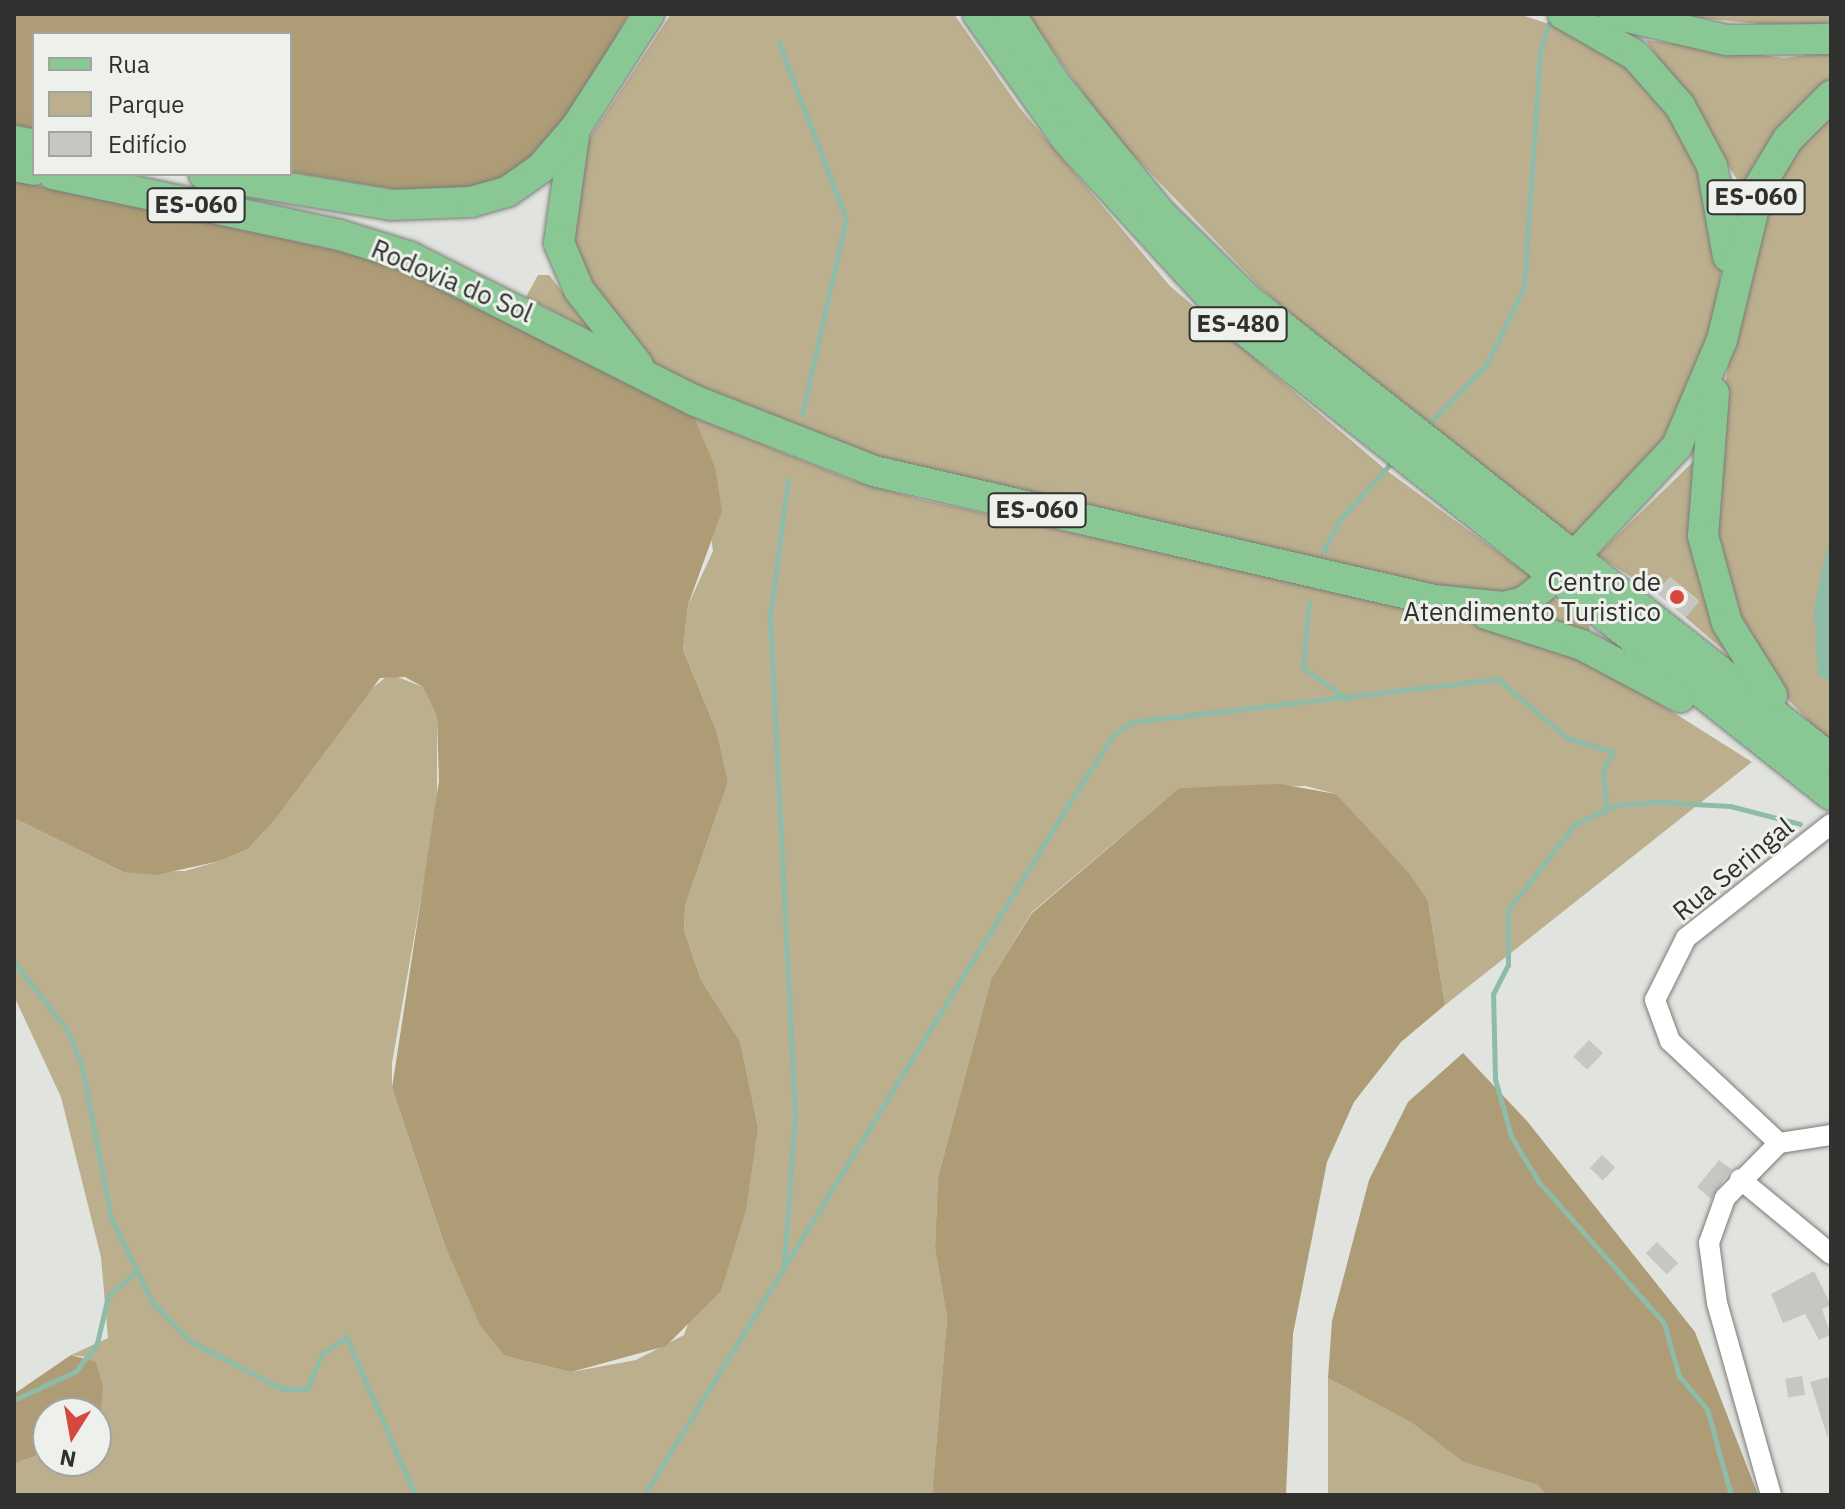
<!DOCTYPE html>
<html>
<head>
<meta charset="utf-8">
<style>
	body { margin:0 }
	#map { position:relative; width:1845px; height:1509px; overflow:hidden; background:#e1e3de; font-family:"IBM Plex Sans",sans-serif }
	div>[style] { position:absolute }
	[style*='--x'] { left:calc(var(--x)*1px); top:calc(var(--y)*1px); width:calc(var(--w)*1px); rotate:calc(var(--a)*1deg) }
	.green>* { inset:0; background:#bcaf8e }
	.forest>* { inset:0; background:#ad9c76 }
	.water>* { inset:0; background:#8ebca8 }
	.stream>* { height:5px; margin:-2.5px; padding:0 2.5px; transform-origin:2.5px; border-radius:2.5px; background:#8ebca8 }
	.building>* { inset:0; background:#c7c7c1; transform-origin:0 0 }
	.roads { filter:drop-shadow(0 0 2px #7a7c77) drop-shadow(0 0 2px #7a7c77) }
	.street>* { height:20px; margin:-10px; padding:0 10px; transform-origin:10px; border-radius:10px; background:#fff }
	.primary>* { height:30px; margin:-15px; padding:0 15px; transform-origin:15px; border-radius:15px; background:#89c895 }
	.dots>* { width:22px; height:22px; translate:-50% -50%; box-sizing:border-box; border:4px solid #eef0eb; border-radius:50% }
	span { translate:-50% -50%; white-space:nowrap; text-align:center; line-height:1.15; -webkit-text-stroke:6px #eef0eb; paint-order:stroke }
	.shield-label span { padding:2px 6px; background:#eef0eb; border:2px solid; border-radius:6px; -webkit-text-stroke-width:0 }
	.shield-label { font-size:24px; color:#30312f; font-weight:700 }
	.street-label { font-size:26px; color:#30312f }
	.poi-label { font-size:26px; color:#30312f }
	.right { translate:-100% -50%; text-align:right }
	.frame { position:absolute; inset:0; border:16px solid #30312f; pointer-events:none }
	.legend { position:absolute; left:32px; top:32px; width:260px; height:144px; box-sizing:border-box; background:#eef0eb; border:2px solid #a2a4a0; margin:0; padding:10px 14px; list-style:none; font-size:24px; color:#30312f }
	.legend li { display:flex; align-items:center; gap:16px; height:40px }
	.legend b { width:40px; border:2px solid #a2a4a0 }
	.north { position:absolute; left:32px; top:1397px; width:80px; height:80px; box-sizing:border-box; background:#eef0eb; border:2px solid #a2a4a0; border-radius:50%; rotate:191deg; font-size:22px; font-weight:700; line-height:32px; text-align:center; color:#30312f }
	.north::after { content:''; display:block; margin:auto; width:28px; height:36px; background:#d6483b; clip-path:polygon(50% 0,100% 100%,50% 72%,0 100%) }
</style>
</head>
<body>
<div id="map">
	<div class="green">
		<div style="clip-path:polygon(671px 14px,954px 14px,1019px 107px,1170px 286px,1386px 470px,1532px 577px,1523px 591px,1496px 599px,923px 474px,695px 388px,651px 361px,580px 274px,571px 210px,585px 145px)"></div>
		<div style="clip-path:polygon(1027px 14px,1519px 14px,1573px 32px,1628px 66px,1671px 109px,1706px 179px,1723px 252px,1715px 328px,1686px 408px,1649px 469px,1581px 542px,1560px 540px,1264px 291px,1109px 130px)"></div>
		<div style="clip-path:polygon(1658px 14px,1831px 14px,1831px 22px,1799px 28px)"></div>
		<div style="clip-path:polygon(1646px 40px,1784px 58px,1831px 52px,1831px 90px,1774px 143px,1742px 187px)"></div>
		<div style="clip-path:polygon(1831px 109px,1831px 548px,1818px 674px,1831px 681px,1831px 745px,1765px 675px,1728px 606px,1709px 481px,1751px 230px,1816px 118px)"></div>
		<div style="clip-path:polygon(538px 275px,549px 275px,595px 333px,526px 297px)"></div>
		<div style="clip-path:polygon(694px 417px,851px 480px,923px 500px,1498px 626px,1606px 670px,1752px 762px,1445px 1005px,1428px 901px,1336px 794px,1306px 786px,1179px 788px,1032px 912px,991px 979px,938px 1177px,935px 1248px,947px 1318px,932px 1495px,14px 1495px,14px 1464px,48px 1451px,48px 1461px,96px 1461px,100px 1422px,86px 1357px,71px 1355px,108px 1338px,101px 1257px,61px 1097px,14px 996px,14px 818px,123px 872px,185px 871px,220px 861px,248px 849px,273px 822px,362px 696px,390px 674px,423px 687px,437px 717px,437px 807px,392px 1063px,392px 1088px,444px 1243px,505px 1356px,571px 1372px,636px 1360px,684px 1335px,758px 1127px,740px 1041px,701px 980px,684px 930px,685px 906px,728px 782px,717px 732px,683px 650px,688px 605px,713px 551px)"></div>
		<div style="clip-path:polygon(1698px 457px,1715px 625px,1727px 653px,1685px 617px,1698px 600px,1670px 577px,1656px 593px,1597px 555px)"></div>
		<div style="clip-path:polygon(1552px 597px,1589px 625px,1590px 635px,1526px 614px)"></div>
		<div style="clip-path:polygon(1328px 1378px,1412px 1423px,1463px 1462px,1538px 1485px,1546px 1495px,1328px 1495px)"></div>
	</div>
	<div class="forest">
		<div style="clip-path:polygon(14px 14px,629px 14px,556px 143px,529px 166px,468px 193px,410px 192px,290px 172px,290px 34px,34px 34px,34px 129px,14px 125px)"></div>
		<div style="clip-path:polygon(14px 180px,395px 263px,694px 417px,715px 467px,722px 511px,688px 605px,683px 650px,717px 732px,728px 782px,685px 906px,684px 930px,701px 980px,740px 1041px,758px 1127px,746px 1210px,721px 1291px,666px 1346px,571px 1372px,505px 1356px,480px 1325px,444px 1243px,392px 1088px,439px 781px,437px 717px,423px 687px,405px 677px,380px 678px,273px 822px,248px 849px,220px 861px,156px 875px,123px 872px,14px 818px)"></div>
		<div style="clip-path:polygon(1280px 784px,1336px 794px,1408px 872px,1428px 901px,1445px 1005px,1401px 1042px,1354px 1102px,1327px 1162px,1293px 1334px,1286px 1495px,932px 1495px,947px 1318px,935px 1248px,938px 1177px,991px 979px,1032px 913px,1179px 788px)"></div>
		<div style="clip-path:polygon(1463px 1053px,1527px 1121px,1695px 1332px,1758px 1495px,1546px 1495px,1538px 1485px,1463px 1462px,1412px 1423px,1328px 1378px,1332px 1321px,1369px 1180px,1408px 1102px)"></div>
		<div style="clip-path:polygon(71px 1355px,96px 1362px,103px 1387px,100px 1422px,96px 1426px,96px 1413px,48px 1413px,48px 1451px,14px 1464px,14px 1394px)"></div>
	</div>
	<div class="water">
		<div style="clip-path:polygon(1827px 547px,1831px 548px,1831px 681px,1818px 675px,1814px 609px)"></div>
	</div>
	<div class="stream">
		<div style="--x:779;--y:43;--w:188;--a:69.2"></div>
		<div style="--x:846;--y:219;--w:200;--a:102.7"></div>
		<div style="--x:1426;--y:427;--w:86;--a:-45.9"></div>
		<div style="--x:1486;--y:365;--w:87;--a:-64"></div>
		<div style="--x:1524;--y:287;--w:237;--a:-86.1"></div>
		<div style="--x:1540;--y:51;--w:29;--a:-72"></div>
		<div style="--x:1323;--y:552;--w:36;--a:-63"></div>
		<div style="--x:1339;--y:520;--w:81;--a:-47.5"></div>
		<div style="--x:1309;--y:602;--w:66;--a:95.2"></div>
		<div style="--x:1303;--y:668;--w:55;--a:34.6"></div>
		<div style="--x:14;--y:962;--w:84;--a:51.8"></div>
		<div style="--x:66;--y:1028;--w:37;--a:66"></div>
		<div style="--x:81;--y:1062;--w:159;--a:79.1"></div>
		<div style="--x:111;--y:1218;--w:93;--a:64"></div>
		<div style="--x:152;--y:1302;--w:56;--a:45.7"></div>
		<div style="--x:191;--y:1342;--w:103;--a:27.1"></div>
		<div style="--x:283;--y:1389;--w:24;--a:0"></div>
		<div style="--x:307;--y:1389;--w:38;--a:-67"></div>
		<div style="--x:322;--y:1354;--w:29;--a:-35"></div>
		<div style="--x:346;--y:1337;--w:172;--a:66.4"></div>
		<div style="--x:784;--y:1264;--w:150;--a:-85.8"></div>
		<div style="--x:795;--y:1114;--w:499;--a:-92.9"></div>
		<div style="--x:770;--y:616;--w:138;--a:-82.5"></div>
		<div style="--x:14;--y:1400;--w:68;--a:-25.1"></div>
		<div style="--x:76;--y:1371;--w:35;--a:-53"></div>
		<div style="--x:97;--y:1343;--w:48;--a:-76.8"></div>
		<div style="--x:108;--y:1296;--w:33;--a:-41"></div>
		<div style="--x:644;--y:1495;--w:819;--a:-58.42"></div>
		<div style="--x:1073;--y:797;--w:75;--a:-56.9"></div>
		<div style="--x:1114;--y:734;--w:22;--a:-34"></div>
		<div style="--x:1132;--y:722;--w:369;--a:-6.7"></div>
		<div style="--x:1498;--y:679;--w:91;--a:40.5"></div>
		<div style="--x:1567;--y:738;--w:48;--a:16.9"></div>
		<div style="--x:1613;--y:752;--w:20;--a:120"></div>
		<div style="--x:1603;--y:769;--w:41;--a:85.8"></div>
		<div style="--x:1731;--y:1495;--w:89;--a:-105.6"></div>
		<div style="--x:1707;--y:1409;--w:43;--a:-130.3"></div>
		<div style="--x:1679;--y:1376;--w:55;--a:-105.8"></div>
		<div style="--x:1664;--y:1323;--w:190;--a:-131.6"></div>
		<div style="--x:1538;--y:1181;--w:52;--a:-121"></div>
		<div style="--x:1511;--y:1136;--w:59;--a:-105.7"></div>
		<div style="--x:1495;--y:1079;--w:85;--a:-91.3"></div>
		<div style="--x:1493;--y:994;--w:33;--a:-63"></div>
		<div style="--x:1508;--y:965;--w:55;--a:-90"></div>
		<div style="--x:1508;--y:910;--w:109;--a:-52.1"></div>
		<div style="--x:1575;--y:824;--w:45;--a:-24.9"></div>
		<div style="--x:1616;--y:805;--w:42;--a:-4.1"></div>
		<div style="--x:1658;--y:802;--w:72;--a:3.2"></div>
		<div style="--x:1730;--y:806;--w:72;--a:14.4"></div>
	</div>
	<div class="building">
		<div style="left:1670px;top:577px;width:38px;height:21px;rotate:40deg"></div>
		<div style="left:1589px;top:1040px;width:19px;height:23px;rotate:43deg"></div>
		<div style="left:1602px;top:1155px;width:18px;height:18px;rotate:43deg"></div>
		<div style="clip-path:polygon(1719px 1160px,1731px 1169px,1711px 1199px,1697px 1187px)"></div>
		<div style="left:1657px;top:1242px;width:30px;height:16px;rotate:45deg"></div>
		<div style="clip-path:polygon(1814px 1271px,1831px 1305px,1822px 1309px,1831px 1335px,1819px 1340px,1805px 1314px,1783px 1323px,1771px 1294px)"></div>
		<div style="left:1802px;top:1376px;width:19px;height:17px;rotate:81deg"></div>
		<div style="clip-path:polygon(1828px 1377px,1831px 1388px,1828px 1439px,1810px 1382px)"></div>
	</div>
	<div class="roads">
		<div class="street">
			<div style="--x:1779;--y:1143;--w:149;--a:-136.9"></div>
			<div style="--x:1670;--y:1041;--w:44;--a:-110.1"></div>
			<div style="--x:1655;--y:1000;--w:69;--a:-63.4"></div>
			<div style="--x:1686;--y:938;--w:184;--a:-38.2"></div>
			<div style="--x:1740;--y:1179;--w:118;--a:39.5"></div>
			<div style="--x:1771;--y:1495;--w:199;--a:-105.7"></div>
			<div style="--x:1717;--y:1303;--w:61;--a:-97.6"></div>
			<div style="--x:1709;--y:1243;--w:48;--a:-70.4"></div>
			<div style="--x:1725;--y:1198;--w:77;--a:-45.5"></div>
			<div style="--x:1779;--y:1143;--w:53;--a:-8.7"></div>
		</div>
		<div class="primary">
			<div style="--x:978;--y:14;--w:156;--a:54.7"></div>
			<div style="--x:1068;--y:141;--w:243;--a:47.5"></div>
			<div style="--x:1232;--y:320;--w:764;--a:38.41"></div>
			<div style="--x:1010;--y:14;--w:85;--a:57.1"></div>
			<div style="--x:1056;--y:85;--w:166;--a:50.9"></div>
			<div style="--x:1161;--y:214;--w:126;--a:44.4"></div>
			<div style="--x:1251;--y:302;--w:738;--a:38.24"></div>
			<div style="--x:1563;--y:14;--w:83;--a:29.7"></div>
			<div style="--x:1635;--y:55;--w:68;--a:48.6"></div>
			<div style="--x:1680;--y:106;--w:68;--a:61.9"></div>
			<div style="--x:1712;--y:166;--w:92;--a:80"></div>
			<div style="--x:1614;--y:14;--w:116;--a:13"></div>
			<div style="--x:1727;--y:40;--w:104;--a:-0.6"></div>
			<div style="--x:574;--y:136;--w:108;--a:98"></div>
			<div style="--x:559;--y:243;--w:51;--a:66.9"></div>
			<div style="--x:579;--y:290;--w:95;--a:51.8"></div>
			<div style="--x:14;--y:141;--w:20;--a:11"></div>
			<div style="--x:14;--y:166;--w:20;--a:11"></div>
			<div style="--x:53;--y:174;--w:293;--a:12"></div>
			<div style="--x:340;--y:235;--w:73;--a:17.4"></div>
			<div style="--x:410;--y:257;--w:317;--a:26.8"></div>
			<div style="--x:693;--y:400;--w:194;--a:21.4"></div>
			<div style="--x:874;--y:471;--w:575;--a:12.97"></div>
			<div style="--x:1434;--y:600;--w:70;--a:5.7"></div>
			<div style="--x:1504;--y:607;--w:21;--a:-14"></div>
			<div style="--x:1524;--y:602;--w:40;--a:-39"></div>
			<div style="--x:1555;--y:577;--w:179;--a:-47"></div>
			<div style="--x:1677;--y:446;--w:115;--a:-67"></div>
			<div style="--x:1722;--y:340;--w:157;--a:-76.4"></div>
			<div style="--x:1759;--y:187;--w:56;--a:-58.9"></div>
			<div style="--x:1788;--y:139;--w:61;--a:-45"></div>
			<div style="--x:204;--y:174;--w:190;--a:9.4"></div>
			<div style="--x:391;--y:205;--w:80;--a:-2.1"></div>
			<div style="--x:471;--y:202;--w:37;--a:-16"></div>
			<div style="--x:507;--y:192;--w:42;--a:-35.2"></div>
			<div style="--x:541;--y:168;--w:55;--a:-49.4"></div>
			<div style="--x:577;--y:126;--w:133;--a:-57.3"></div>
			<div style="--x:1714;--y:393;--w:143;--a:94.4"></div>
			<div style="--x:1703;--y:536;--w:90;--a:74.6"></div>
			<div style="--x:1727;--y:623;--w:85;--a:58"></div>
			<div style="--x:1486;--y:614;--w:101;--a:17.9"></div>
			<div style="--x:1582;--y:645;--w:111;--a:28"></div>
		</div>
	</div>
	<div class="dots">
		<div style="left:1677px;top:597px;background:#d6483b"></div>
	</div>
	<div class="shield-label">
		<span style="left:1756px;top:197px">ES-060</span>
		<span style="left:196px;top:205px">ES-060</span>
		<span style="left:1238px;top:324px">ES-480</span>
		<span style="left:1037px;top:510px">ES-060</span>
	</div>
	<div class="street-label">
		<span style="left:452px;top:281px;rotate:23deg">Rodovia do Sol</span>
		<span style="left:1733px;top:869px;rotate:-39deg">Rua Seringal</span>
	</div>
	<div class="poi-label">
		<span class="right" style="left:1661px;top:597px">Centro de<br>Atendimento Turistico</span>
	</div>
	<div class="frame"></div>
	<ul class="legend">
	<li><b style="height:10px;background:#89c895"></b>Rua</li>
	<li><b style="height:22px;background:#bcaf8e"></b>Parque</li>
	<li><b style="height:22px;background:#c7c7c1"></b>Edifício</li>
	</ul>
	<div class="north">N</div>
</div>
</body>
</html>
